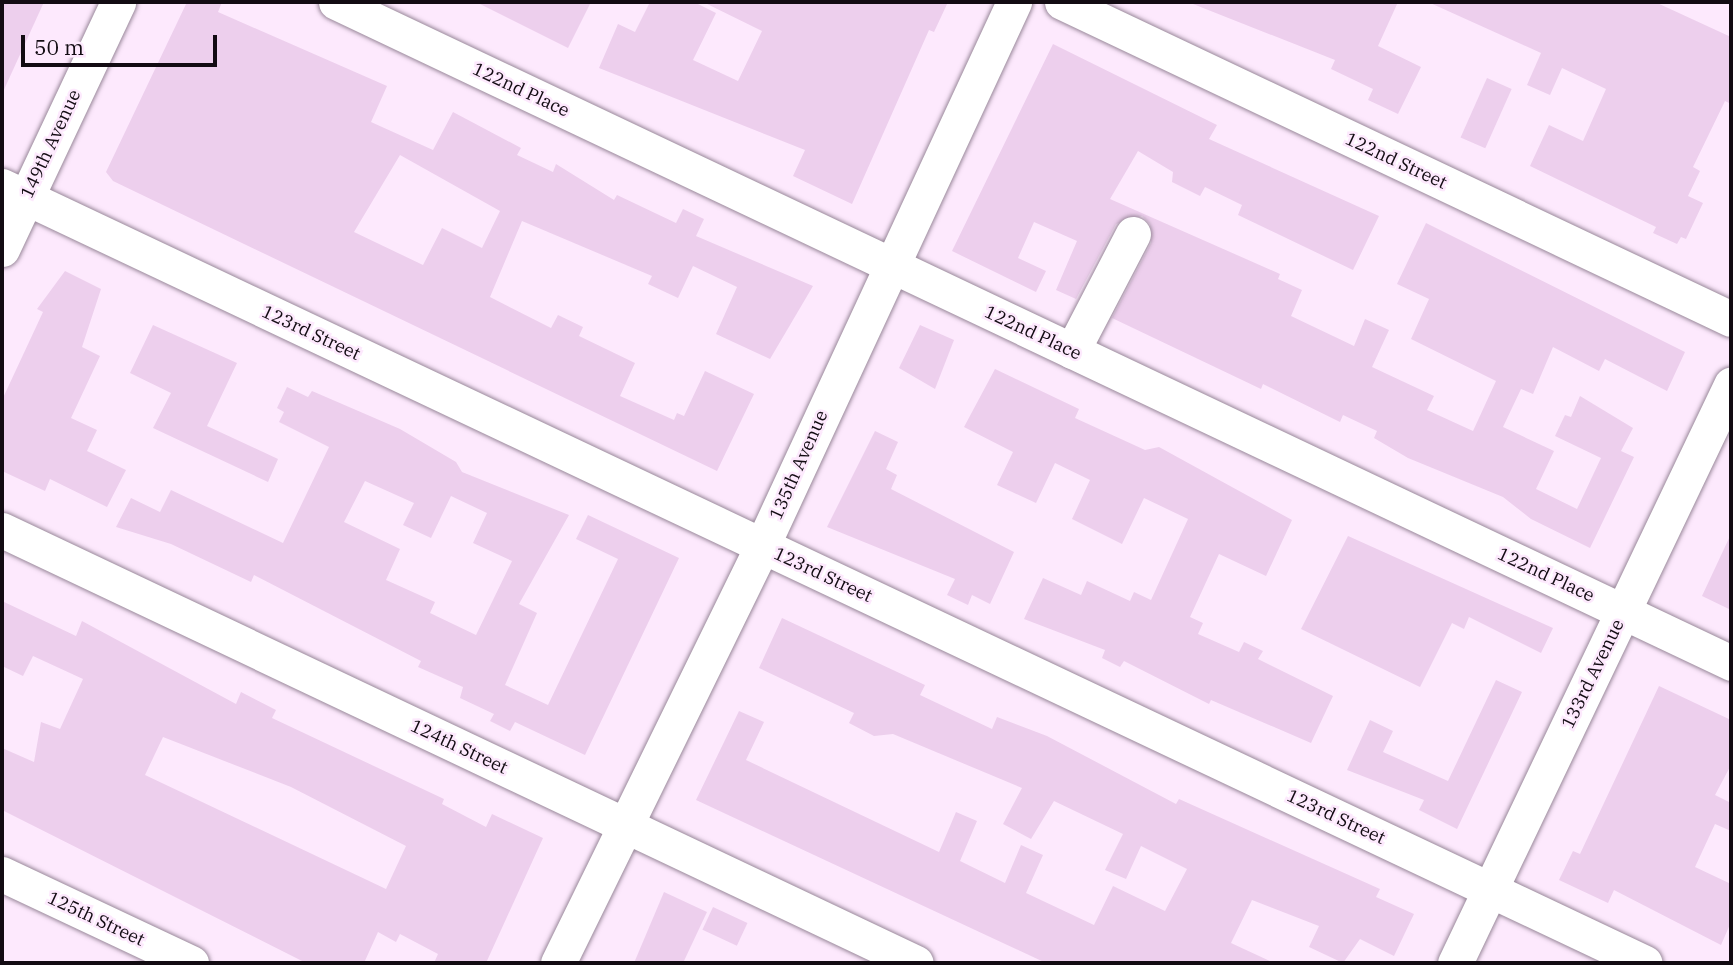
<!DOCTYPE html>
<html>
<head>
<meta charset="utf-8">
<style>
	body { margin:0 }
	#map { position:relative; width:1733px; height:965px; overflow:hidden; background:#fde9fd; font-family:"IBM Plex Serif",serif }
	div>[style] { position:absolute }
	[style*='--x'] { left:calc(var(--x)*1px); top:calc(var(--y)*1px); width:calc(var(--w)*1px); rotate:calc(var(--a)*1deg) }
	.building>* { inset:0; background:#edcfed; transform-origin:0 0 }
	.roads { filter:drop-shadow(0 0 2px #99889a) drop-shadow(0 0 2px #99889a) }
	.minor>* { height:35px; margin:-17.5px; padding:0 17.5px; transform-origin:17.5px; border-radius:17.5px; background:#fff }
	span { translate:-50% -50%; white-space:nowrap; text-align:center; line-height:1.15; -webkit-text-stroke:5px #fde9fd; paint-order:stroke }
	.street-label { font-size:18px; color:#120b12 }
	.frame { position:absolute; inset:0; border:4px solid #120b12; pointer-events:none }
	.scale { position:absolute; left:21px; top:35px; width:196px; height:32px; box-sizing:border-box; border:4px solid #120b12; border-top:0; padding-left:9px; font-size:21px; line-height:24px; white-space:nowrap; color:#120b12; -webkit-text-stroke:5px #fde9fd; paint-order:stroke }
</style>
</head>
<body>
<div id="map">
	<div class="building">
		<div style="clip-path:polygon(2px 2px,44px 2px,2px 94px)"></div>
		<div style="clip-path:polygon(evenodd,187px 2px,222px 2px,218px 12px,387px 86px,371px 122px,433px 150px,453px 112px,521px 148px,517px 155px,553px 172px,556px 164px,614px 200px,617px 195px,676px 223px,683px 209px,704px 219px,696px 236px,813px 286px,770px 359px,716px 334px,737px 287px,693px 266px,678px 298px,648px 284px,652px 276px,522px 221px,490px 297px,551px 328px,558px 315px,583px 327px,579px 336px,635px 363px,620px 396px,674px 420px,677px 413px,684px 416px,705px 371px,754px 394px,717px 471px,113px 181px,106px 172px,187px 2px,400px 155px,500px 211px,482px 248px,442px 228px,423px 265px,354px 232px,400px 155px)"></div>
		<div style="clip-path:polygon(476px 2px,591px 2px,568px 48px)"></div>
		<div style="clip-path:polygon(650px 2px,694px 2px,716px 13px,693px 60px,738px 81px,762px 31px,703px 2px,948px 2px,934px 32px,929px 30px,852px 204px,793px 176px,805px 150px,599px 68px,618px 24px,635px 32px)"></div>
		<div style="clip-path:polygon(1188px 2px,1398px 2px,1378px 46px,1421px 67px,1398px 114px,1368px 100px,1373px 89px,1331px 69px,1335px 60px)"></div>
		<div style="clip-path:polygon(1428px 2px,1655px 2px,1731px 37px,1731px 104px,1725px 101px,1693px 167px,1700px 171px,1688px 196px,1703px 203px,1686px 239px,1681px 237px,1677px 244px,1653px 233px,1656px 227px,1530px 166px,1549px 125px,1583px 141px,1606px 89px,1562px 68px,1550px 95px,1527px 85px,1541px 53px)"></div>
		<div style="clip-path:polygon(1053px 44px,1217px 125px,1209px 139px,1379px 216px,1353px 270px,1238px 215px,1242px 205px,1205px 187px,1200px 196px,1172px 182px,1173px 172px,1138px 151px,1110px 199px,1280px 274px,1278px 279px,1302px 290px,1291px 316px,1354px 346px,1365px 319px,1389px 330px,1372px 367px,1434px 396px,1427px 410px,1473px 431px,1496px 381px,1411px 339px,1429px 299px,1397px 284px,1426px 223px,1685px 352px,1667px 391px,1605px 359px,1599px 371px,1553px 347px,1533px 394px,1521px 389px,1503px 427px,1554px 451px,1536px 489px,1577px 509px,1601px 458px,1555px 436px,1565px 415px,1571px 417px,1580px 396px,1633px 428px,1621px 451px,1634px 457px,1590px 548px,1531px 519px,1503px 497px,1408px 458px,1374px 438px,1377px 431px,1343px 415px,1340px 422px,1263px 384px,1261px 389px,1112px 318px,1151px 243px,1150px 224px,1142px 216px,1116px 224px,1076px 299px,1056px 290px,1077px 241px,1034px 222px,1018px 258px,1046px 271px,1036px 292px,952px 251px)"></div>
		<div style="left:1487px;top:78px;width:27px;height:65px;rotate:24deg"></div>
		<div style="clip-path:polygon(65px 271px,101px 289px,82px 347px,100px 356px,71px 418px,97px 430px,87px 451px,126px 470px,107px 507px,50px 479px,45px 491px,2px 471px,2px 400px,43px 312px,37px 309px)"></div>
		<div style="clip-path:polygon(153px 325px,237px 363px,207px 426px,278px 459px,268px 482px,153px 428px,171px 393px,130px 373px)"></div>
		<div style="clip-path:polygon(920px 325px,954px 340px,935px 389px,899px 368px)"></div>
		<div style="clip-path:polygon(995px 369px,1079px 409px,1075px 418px,1145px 450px,1159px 447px,1292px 520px,1266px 576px,1219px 554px,1190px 617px,1203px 623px,1198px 634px,1239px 652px,1244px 642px,1263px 651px,1258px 659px,1333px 696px,1311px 743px,1211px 700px,1209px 704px,1124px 661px,1120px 667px,1102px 658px,1105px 650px,1024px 619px,1043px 578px,1081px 595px,1087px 581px,1130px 601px,1134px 592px,1151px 600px,1188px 519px,1144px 498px,1122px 544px,1072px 519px,1090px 480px,1055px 463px,1036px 503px,997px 485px,1013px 452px,964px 427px)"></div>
		<div style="clip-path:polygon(evenodd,287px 387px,308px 397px,312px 391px,400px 429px,456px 462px,462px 472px,569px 515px,519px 604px,537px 613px,505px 685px,548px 705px,618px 559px,576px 539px,588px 515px,679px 558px,585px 755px,515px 722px,510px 731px,490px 721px,494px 714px,460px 698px,463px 687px,418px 667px,421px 661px,254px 575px,251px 582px,171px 544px,116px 527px,131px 498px,160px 512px,171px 490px,283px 543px,329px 447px,279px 422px,284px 412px,277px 408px,287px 387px,365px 481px,414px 503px,403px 525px,431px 538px,451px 496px,487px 513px,473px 543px,512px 561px,476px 635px,430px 613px,435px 602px,386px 580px,400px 549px,344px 522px,365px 481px)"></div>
		<div style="clip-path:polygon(875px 431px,898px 442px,886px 469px,897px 475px,891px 489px,1014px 552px,990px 604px,972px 595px,968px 605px,947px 595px,955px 579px,827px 527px)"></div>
		<div style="clip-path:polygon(1731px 534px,1731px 610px,1702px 596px)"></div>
		<div style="clip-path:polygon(1348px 536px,1553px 628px,1541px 653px,1469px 617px,1464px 629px,1452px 623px,1420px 687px,1301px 629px)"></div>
		<div style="clip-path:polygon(evenodd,2px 601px,76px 636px,82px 621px,236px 704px,241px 692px,276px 710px,272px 718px,444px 799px,442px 804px,486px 827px,492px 814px,543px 838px,486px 963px,434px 963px,438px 954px,400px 934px,396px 942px,378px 932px,364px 963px,306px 963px,2px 810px,2px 748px,34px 762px,41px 722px,60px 729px,83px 679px,33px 656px,23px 676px,2px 666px,2px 601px,163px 737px,291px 787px,406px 846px,386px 889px,145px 775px,163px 737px)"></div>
		<div style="clip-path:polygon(782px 618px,925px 685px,920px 695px,992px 729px,997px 717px,1047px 736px,1176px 804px,1179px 799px,1380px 889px,1376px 897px,1414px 914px,1394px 956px,1360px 939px,1343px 963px,1309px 947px,1319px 926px,1252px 900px,1231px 943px,1274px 963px,1046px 963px,696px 800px,739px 711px,764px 722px,746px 760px,939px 852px,956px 812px,977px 821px,960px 861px,1005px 883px,1021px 845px,1043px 855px,1026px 893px,1094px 925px,1113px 886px,1165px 911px,1187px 869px,1141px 846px,1126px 879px,1105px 870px,1123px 834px,1054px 801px,1031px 839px,1003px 824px,1022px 788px,893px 734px,874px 736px,849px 723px,854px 713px,759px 668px)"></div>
		<div style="clip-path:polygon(1496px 680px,1522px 692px,1457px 829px,1419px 810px,1424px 800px,1347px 770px,1370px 720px,1393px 731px,1383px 752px,1448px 781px)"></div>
		<div style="clip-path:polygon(1659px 686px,1731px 720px,1731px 765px,1715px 795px,1731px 803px,1731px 831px,1715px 824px,1695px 867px,1731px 884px,1731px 922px,1721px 945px,1614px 890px,1608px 903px,1559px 880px,1573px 851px,1580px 854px)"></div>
		<div style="clip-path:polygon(664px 892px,707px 912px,683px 963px,634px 963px)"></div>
		<div style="left:713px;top:907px;width:38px;height:25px;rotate:25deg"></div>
	</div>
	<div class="roads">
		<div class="minor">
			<div style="--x:336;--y:2;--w:1544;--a:25.35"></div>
			<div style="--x:1062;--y:2;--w:740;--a:25.35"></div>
			<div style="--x:2;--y:186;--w:1817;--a:25.31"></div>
			<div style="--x:2;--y:249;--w:273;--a:-64.8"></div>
			<div style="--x:1072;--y:351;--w:132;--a:-62.5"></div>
			<div style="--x:2;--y:530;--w:1011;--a:25.35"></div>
			<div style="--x:2;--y:874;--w:209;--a:25.2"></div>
			<div style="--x:558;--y:963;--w:464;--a:-63.9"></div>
			<div style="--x:762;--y:546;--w:600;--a:-65.14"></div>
			<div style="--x:1455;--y:963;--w:641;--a:-64.48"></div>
		</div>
	</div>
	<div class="street-label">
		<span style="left:521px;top:90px;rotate:25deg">122nd Place</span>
		<span style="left:51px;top:144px;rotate:-65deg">149th Avenue</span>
		<span style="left:1396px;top:161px;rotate:25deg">122nd Street</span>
		<span style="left:311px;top:333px;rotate:25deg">123rd Street</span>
		<span style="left:1033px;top:333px;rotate:25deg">122nd Place</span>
		<span style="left:799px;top:465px;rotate:-66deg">135th Avenue</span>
		<span style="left:823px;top:575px;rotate:25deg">123rd Street</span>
		<span style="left:1546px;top:575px;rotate:25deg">122nd Place</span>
		<span style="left:1593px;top:674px;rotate:-64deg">133rd Avenue</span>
		<span style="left:459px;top:747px;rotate:25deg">124th Street</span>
		<span style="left:1336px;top:817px;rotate:25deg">123rd Street</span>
		<span style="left:96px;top:919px;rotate:25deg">125th Street</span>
	</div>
	<div class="frame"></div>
	<div class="scale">50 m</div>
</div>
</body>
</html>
